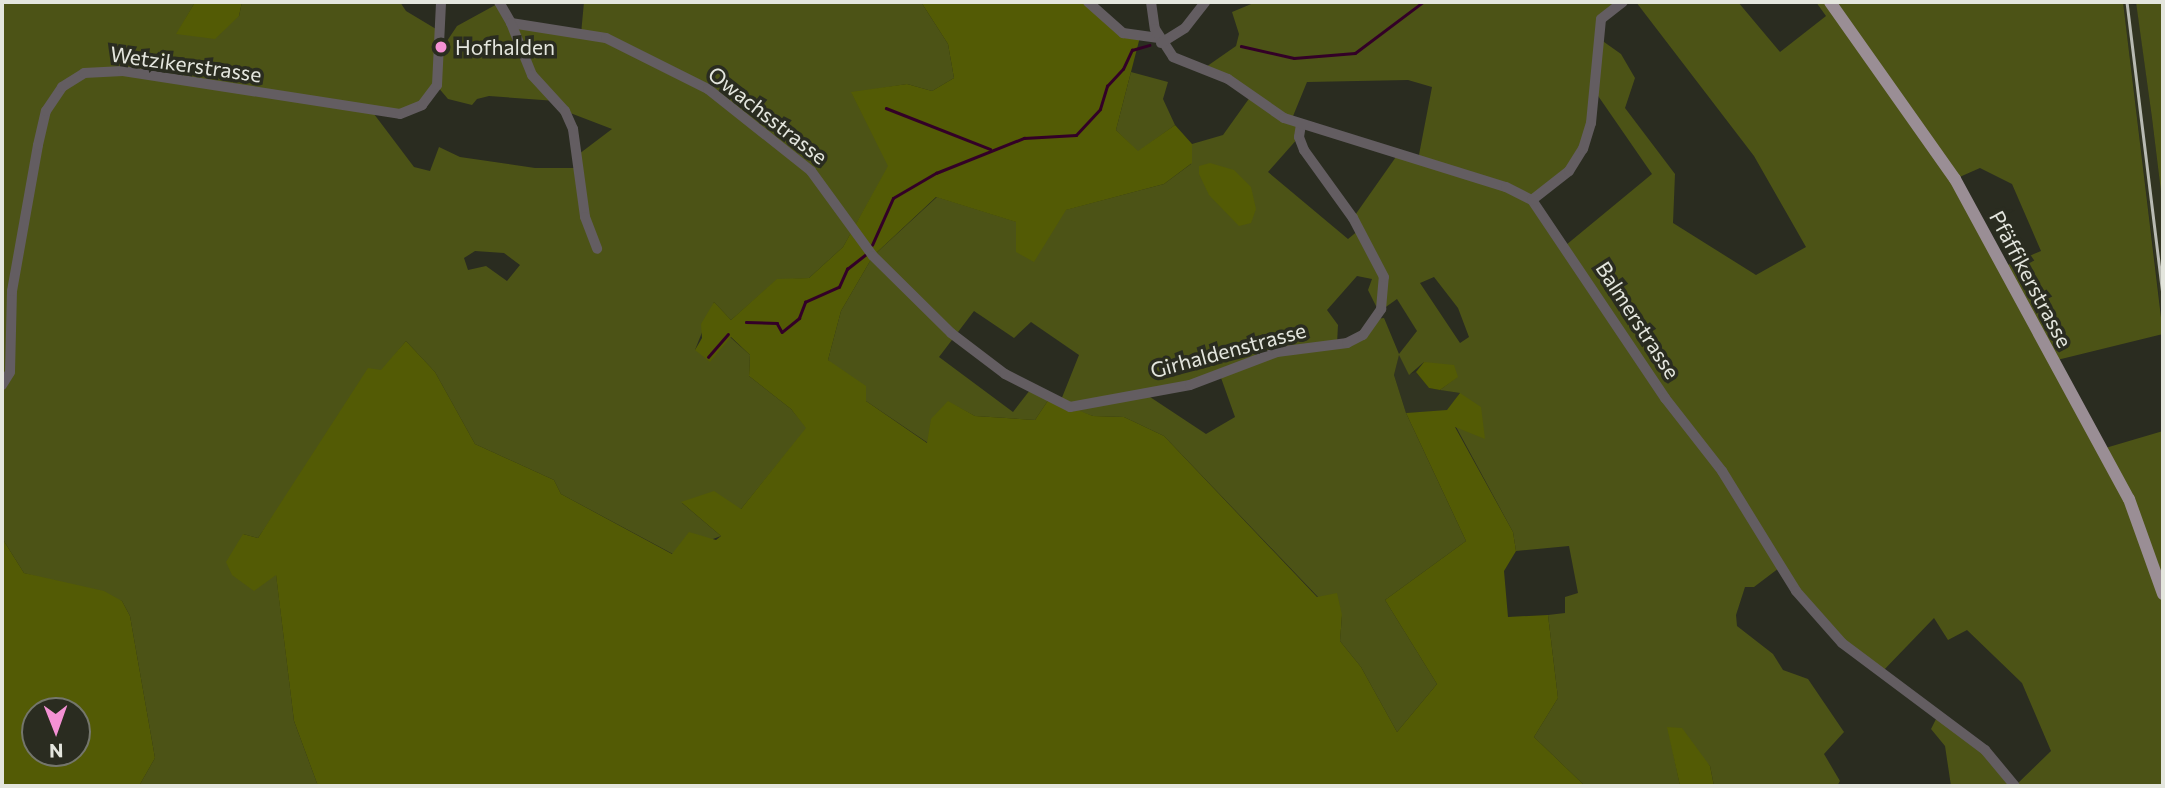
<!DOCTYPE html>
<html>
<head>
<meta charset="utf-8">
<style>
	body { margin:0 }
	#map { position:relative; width:2165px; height:788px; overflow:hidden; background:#2a2c20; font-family:Commissioner,sans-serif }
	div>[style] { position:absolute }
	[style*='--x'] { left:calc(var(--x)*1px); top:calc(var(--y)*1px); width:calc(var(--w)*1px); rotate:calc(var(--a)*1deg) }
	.built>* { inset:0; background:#313421 }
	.green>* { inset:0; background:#4c5316 }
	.forest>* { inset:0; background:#535b05 }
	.stream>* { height:2.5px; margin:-1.25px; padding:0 1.25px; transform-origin:1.25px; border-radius:1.25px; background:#330027 }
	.minor>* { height:10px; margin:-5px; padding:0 5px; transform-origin:5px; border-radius:5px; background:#635d61 }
	.major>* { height:12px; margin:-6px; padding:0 6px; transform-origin:6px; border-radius:6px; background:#9a8e95 }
	.rail>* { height:2.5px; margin:-1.25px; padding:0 1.25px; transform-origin:1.25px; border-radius:1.25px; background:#b8bab2 }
	.dots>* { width:19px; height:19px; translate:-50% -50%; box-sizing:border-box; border:4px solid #2a2c20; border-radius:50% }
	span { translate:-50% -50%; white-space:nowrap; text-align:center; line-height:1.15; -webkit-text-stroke:7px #2a2c20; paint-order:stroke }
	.poi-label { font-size:21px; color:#e4e6de }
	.left { translate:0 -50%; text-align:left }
	.street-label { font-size:21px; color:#e4e6de }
	.frame { position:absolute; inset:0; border:4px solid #e4e6de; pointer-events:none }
	.north { position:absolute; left:21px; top:697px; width:70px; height:70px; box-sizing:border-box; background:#2a2c20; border:2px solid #74766c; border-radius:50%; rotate:179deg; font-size:19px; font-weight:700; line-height:28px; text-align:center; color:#e4e6de }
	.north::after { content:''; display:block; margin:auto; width:24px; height:32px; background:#f491d4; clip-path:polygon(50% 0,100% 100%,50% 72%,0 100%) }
</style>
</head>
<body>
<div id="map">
	<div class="built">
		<div style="clip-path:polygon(2123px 2px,2137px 6px,2152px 118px,2163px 208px,2163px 327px)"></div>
		<div style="clip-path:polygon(1399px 354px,1409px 374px,1416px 372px,1429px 388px,1460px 393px,1448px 411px,1406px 413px,1394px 375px)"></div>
	</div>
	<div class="green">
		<div style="clip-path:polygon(evenodd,2px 2px,195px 2px,177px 34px,239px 16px,242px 2px,400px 2px,406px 11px,441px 32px,441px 50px,457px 26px,499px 3px,512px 23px,581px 34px,584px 2px,921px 2px,948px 44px,954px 78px,932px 91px,907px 84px,852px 93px,889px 166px,843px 247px,809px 278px,777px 280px,731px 320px,714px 302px,695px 350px,730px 337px,750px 355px,749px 376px,791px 409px,807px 428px,741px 509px,682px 503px,721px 536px,673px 554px,561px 494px,554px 480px,475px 444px,435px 372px,406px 341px,321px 446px,258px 538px,243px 534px,276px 574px,294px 721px,318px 786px,139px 786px,155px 758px,130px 616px,122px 601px,24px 573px,2px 538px,2px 2px,437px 86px,448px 99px,472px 105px,477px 99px,489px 96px,556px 101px,565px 111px,612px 129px,579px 154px,580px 168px,535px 168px,460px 157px,439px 147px,430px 171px,414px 167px,374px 114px,412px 111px,437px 86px,2px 2px,475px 251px,504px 253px,520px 265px,507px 281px,486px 266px,468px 270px,464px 258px,475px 251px)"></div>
		<div style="clip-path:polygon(evenodd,1256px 2px,1623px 2px,1610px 9px,1597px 37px,1621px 54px,1635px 78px,1625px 108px,1675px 174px,1673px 223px,1756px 275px,1806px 247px,1754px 156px,1636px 2px,1738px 2px,1780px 52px,1826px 16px,1816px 2px,2123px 2px,2163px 334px,2053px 361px,2102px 449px,2163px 431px,2163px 786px,1951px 786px,1945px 746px,1931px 729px,1936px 719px,1968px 736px,2015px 786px,2051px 751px,2022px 683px,1967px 630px,1948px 640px,1934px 618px,1881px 673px,1854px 653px,1779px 568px,1754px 587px,1745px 587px,1736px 615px,1737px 626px,1773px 654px,1783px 670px,1808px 679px,1844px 732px,1824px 754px,1840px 781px,1837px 786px,1714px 786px,1710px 766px,1668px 727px,1680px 786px,1585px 786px,1534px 737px,1558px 698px,1548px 615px,1565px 613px,1565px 597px,1578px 593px,1569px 546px,1516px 551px,1513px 532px,1455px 425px,1460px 393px,1440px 390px,1457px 377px,1424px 362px,1409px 375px,1399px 355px,1394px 375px,1406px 413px,1466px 541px,1385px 600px,1437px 684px,1397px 732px,1361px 667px,1340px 641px,1342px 615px,1318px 597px,1164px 436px,1124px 417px,1093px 416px,1059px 405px,1079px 355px,1031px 322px,1014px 338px,974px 311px,939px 357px,1013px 412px,1030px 390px,1049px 399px,1035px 420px,975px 416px,948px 402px,928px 443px,866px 401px,828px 360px,841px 311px,873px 256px,937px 197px,1017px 222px,1016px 251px,1065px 210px,1164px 184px,1191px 164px,1192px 144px,1223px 135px,1253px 93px,1203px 69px,1236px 46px,1239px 34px,1232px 12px,1256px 2px,1408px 80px,1432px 87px,1418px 160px,1398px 154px,1353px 218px,1359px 230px,1348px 239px,1268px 172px,1299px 137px,1301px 125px,1291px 121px,1307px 82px,1408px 80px,1256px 2px,1594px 90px,1652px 174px,1566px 245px,1532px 200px,1569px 171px,1591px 123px,1594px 90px,1256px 2px,1980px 168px,2012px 184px,2041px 251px,2003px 267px,1955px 179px,1980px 168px,1256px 2px,1357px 276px,1372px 279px,1368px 290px,1376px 306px,1383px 309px,1397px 299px,1417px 331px,1399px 354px,1384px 318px,1375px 319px,1358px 340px,1337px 344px,1338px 325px,1327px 310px,1357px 276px,1256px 2px,1434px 277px,1458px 308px,1469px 337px,1460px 343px,1420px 283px,1434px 277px,1256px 2px,1220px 375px,1235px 417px,1206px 434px,1144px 393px,1220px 375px)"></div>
		<div style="clip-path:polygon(2136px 2px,2163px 2px,2163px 208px,2152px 118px)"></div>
		<div style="clip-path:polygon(1131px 72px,1168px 82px,1163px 99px,1175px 125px,1138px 152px,1116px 130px)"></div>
	</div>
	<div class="forest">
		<div style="clip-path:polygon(195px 2px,242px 2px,239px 16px,215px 39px,176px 34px)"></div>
		<div style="clip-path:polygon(921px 2px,1088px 2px,1109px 24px,1140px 37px,1116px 130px,1138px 151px,1175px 125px,1192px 144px,1192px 163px,1164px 184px,1066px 210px,1034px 262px,1016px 252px,1016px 222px,936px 197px,873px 256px,841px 311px,828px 360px,866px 386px,866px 401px,927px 443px,931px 419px,948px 401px,975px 416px,1035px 420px,1049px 399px,1093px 416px,1124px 417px,1164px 436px,1317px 597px,1337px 593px,1342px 615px,1340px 641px,1361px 667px,1397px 732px,1437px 684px,1385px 600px,1466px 541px,1406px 413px,1447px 410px,1460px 393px,1481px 407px,1485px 439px,1455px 427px,1513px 532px,1516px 551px,1504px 571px,1508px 617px,1548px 615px,1558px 698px,1534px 737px,1585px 786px,318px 786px,294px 721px,276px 575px,254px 591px,232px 575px,226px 562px,243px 534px,258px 538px,368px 368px,381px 370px,406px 341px,435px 372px,475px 444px,554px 480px,561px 494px,672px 554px,689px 532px,716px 540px,721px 536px,681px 502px,714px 491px,741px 509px,806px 428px,791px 409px,749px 376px,750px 355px,731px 337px,710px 362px,695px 350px,702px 338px,701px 324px,714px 302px,731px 320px,777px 279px,809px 278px,843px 247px,888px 166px,851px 92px,907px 84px,932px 91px,954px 78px,948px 44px)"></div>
		<div style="clip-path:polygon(1210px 163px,1234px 170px,1251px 187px,1256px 209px,1251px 223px,1239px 226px,1209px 195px,1199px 174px,1199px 166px)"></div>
		<div style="clip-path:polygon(1424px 362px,1454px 365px,1458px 377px,1440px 390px,1429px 388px,1416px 372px)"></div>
		<div style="clip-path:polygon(evenodd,2px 538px,24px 573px,104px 591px,122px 601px,130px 616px,155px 758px,139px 786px,2px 786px,2px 538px,77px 711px,77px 753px,35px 753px,35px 711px,77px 711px)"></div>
		<div style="clip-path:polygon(1667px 727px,1682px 728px,1710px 766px,1714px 786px,1680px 786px)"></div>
	</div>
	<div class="stream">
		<div style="--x:1241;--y:46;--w:54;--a:12.8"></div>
		<div style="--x:1294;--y:58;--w:61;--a:-4.7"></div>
		<div style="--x:1355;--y:53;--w:85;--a:-36.9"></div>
		<div style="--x:886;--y:108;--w:112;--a:21.5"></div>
		<div style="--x:872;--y:245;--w:51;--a:-65.9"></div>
		<div style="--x:893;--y:198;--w:50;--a:-30.2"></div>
		<div style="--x:936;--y:173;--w:95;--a:-21.7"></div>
		<div style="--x:1024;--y:138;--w:52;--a:-3.3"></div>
		<div style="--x:1076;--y:135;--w:35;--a:-47"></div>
		<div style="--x:1100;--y:109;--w:24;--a:-73"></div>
		<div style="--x:1107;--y:86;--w:23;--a:-47"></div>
		<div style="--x:1123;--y:69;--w:21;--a:-65"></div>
		<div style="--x:1132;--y:50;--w:18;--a:-16"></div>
		<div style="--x:746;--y:322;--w:31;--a:2"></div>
		<div style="--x:777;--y:323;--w:10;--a:61"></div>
		<div style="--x:782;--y:332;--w:22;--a:-39"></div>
		<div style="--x:799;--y:318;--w:17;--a:-69"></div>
		<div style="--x:805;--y:302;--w:37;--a:-24"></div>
		<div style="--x:839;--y:287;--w:20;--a:-66"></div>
		<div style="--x:847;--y:269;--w:23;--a:-38"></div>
		<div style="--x:708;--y:357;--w:30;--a:-49"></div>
	</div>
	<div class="minor">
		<div style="--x:499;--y:2;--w:24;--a:60"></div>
		<div style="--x:511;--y:23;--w:96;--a:9"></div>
		<div style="--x:606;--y:38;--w:114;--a:26.6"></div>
		<div style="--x:708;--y:89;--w:132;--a:38.5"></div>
		<div style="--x:811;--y:171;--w:105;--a:53.9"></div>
		<div style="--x:873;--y:256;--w:110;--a:44.6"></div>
		<div style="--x:951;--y:333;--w:68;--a:37.2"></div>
		<div style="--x:1005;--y:374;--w:73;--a:26.9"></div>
		<div style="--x:1070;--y:407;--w:122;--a:-10.4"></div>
		<div style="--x:1190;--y:385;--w:93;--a:-20.8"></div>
		<div style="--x:1277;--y:352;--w:71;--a:-7.3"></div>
		<div style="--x:1347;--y:343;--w:18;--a:-27"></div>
		<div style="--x:1363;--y:335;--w:32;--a:-55"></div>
		<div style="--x:1381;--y:309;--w:32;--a:-85"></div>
		<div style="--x:1384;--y:277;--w:67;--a:-117.7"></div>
		<div style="--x:1353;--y:218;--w:84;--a:-125.8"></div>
		<div style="--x:1304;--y:150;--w:14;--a:-111"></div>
		<div style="--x:1299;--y:137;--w:12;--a:-81"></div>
		<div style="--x:1088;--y:2;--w:47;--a:41.5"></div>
		<div style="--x:1123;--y:33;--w:36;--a:8"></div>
		<div style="--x:1151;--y:2;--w:27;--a:82"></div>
		<div style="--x:1155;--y:29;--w:33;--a:57"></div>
		<div style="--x:1173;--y:57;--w:59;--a:21.8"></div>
		<div style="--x:1228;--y:79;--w:68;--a:34.9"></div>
		<div style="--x:1284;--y:118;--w:232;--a:17.3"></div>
		<div style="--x:1506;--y:187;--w:29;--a:27"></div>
		<div style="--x:1532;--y:200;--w:239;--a:56.1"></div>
		<div style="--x:1665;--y:398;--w:93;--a:52"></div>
		<div style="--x:1722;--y:471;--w:141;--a:58.3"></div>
		<div style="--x:1796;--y:591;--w:69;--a:48.5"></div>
		<div style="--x:1842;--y:643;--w:179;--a:36.8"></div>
		<div style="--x:1985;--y:750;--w:47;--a:50.2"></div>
		<div style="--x:511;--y:23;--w:56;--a:68"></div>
		<div style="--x:532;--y:75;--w:49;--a:47.5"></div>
		<div style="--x:565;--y:111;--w:20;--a:66"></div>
		<div style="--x:573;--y:129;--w:89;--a:82.2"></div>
		<div style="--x:585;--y:217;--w:34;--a:69"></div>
		<div style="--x:1161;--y:43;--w:28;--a:-32"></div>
		<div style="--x:1185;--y:28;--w:33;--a:-52"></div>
		<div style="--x:1532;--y:200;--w:47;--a:-38.1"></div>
		<div style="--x:1569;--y:171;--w:26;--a:-58"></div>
		<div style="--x:1583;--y:149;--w:27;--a:-73"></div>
		<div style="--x:1591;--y:123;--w:104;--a:-84.5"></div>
		<div style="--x:1601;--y:19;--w:28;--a:-38"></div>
		<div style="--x:2;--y:385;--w:15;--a:-58"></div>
		<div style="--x:10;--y:372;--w:81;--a:-88.6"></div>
		<div style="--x:12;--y:291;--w:148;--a:-79.9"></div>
		<div style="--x:38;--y:145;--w:35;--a:-77"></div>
		<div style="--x:46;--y:111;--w:29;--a:-56"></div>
		<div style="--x:62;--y:87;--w:26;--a:-32"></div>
		<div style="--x:84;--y:73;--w:39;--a:-3"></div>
		<div style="--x:123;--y:71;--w:280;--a:8.8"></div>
		<div style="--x:400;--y:114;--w:24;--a:-22"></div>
		<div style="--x:422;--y:105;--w:25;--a:-53"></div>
		<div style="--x:437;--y:85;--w:83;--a:-87.2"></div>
	</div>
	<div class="major">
		<div style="--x:1830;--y:2;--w:217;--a:54.8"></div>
		<div style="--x:1955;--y:179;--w:364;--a:61.5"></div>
		<div style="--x:2129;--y:499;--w:101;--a:70.3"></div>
	</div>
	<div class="rail">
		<div style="--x:2127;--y:2;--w:295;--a:83"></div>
	</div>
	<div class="dots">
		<div style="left:441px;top:47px;background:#f491d4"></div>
	</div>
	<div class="poi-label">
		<span class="left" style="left:455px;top:47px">Hofhalden</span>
	</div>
	<div class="street-label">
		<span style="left:186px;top:64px;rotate:8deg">Wetzikerstrasse</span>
		<span style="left:768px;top:115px;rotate:38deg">Owachsstrasse</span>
		<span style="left:2031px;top:279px;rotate:62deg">Pfäffikerstrasse</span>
		<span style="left:1638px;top:320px;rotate:57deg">Balmerstrasse</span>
		<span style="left:1228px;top:350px;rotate:-15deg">Girhaldenstrasse</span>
	</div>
	<div class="frame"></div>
	<div class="north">N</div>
</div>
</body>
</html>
